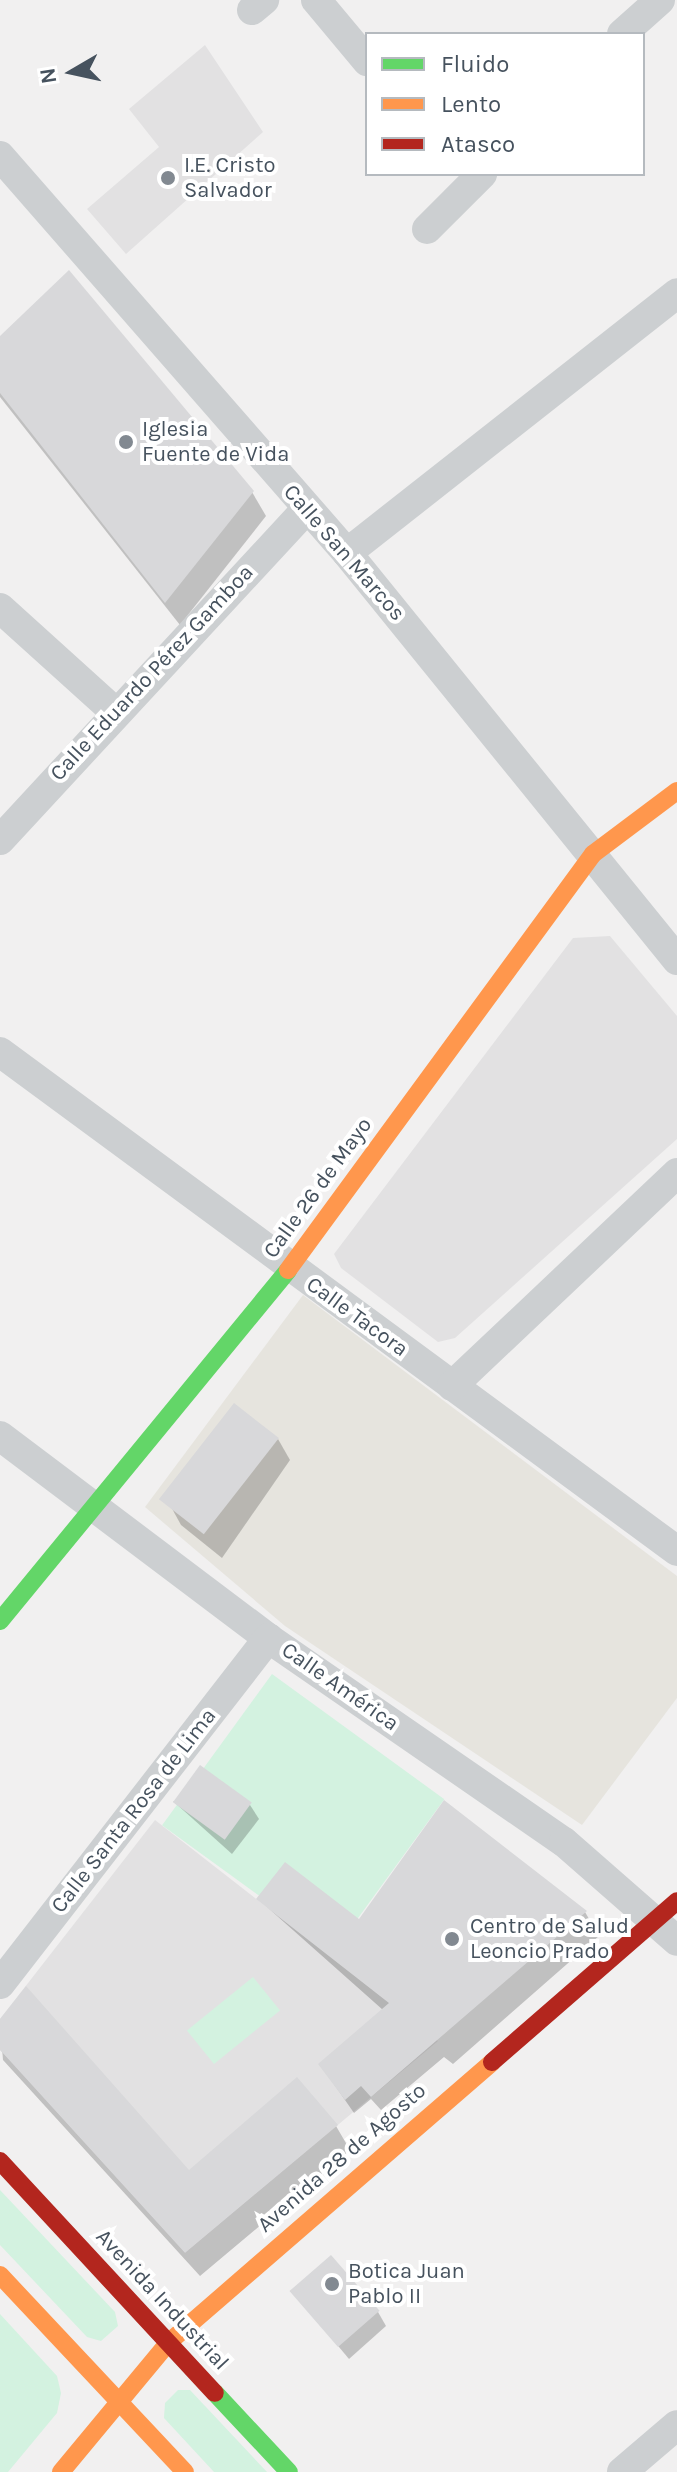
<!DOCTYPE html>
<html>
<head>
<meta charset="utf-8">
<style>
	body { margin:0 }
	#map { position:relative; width:677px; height:2472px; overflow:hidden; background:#f1f0f0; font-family:Karla,sans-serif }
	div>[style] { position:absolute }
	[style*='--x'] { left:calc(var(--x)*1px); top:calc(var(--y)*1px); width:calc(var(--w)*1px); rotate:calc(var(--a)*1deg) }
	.commercial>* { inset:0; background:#e6e4de }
	.education>* { inset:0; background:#e2e1e2 }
	.green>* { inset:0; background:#d3f2e0; transform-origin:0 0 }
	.shadow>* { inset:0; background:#0003 }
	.building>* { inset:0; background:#d8d8da; transform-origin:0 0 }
	.street>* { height:30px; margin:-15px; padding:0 15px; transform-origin:15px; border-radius:15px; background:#cccfd1 }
	.fast>* { height:18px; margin:-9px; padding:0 9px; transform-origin:9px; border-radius:9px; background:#63d668 }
	.slow>* { height:18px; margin:-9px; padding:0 9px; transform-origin:9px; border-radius:9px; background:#ff974d }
	.jam>* { height:18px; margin:-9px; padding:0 9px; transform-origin:9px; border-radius:9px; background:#b3261e }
	.dots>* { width:22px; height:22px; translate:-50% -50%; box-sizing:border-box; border:4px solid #fff; border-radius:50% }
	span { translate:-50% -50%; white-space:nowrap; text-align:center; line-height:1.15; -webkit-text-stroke:8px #fff; paint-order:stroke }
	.poi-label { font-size:22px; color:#46525e }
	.left { translate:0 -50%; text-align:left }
	.street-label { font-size:22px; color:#46525e }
	.legend { position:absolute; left:365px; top:32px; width:280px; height:144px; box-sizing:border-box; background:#fff; border:2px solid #b5babf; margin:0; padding:10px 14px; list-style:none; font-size:24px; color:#46525e }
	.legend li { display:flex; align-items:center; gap:16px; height:40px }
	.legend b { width:40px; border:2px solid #b5babf }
	.north { position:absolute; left:32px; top:32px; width:80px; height:80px; -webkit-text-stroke:6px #fff; paint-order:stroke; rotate:261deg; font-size:22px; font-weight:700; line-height:32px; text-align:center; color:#46525e }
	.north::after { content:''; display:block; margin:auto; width:28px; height:36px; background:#46525e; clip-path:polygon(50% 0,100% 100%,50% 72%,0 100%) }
</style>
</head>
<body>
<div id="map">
	<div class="commercial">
		<div style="clip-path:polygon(303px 1295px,677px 1576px,677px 1698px,582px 1825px,285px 1626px,145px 1507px)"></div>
	</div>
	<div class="education">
		<div style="clip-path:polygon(205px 45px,263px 132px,126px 254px,87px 209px,159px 147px,129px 109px)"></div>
		<div style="clip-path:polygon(610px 936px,677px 1016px,677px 1139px,455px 1338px,438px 1342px,341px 1268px,334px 1254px,573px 938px)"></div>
		<div style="clip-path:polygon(155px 1820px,438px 2041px,185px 2253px,0 2050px,0 2019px)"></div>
	</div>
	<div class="green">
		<div style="left:272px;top:1674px;width:213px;height:187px;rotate:36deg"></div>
		<div style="left:253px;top:1977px;width:43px;height:85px;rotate:51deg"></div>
		<div style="clip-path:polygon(0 2190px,115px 2312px,118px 2326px,101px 2341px,87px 2337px,0 2245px)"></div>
		<div style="clip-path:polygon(0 2314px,57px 2376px,61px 2393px,57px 2413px,8px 2472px,0 2472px)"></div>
		<div style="clip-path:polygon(178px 2390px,190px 2390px,267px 2472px,214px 2472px,164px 2418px,165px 2403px)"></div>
	</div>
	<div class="shadow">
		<div style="clip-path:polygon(0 339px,252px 492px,266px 516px,180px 625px,0 397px)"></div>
		<div style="clip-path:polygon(278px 1439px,290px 1460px,222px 1558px,181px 1525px,170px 1505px)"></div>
		<div style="clip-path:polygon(173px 1801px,250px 1805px,259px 1819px,232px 1854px)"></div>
		<div style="clip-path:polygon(258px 1899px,357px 1921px,585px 1912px,599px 1936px,453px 2064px,444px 2057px,381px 2110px,371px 2099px,354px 2113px,320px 2064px,383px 2010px)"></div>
		<div style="clip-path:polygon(0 2023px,188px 2173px,336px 2126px,350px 2150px,200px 2276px,3px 2060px)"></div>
		<div style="clip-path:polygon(293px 2292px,378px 2312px,386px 2326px,349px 2359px)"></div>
	</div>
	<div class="building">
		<div style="clip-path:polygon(69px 270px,254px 491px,165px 603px,0 393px,0 336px)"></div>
		<div style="left:234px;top:1403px;width:57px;height:122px;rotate:38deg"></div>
		<div style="left:200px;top:1765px;width:64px;height:46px;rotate:36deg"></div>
		<div style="clip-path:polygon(444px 1800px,587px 1911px,371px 2097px,361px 2086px,345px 2100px,318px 2064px,389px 2003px,256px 1899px,285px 1862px,359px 1919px)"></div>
		<div style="clip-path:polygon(26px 1986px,189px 2170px,297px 2077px,338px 2125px,185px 2253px,0 2050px,0 2019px)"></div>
		<div style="left:331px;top:2255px;width:74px;height:55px;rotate:49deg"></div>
	</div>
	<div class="street">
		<div style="--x:316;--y:0;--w:80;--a:50.1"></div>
		<div style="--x:252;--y:10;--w:16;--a:-40"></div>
		<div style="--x:622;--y:34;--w:51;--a:-41.8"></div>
		<div style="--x:0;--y:156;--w:527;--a:48.84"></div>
		<div style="--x:347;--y:553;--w:524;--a:50.96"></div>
		<div style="--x:427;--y:229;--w:78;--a:-45"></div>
		<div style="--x:347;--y:553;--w:420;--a:-38.2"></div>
		<div style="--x:0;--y:608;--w:152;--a:42.1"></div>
		<div style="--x:0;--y:840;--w:451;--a:-47.2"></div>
		<div style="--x:0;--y:1052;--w:841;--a:36.39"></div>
		<div style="--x:452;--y:1386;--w:310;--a:-43.4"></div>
		<div style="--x:0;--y:1436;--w:336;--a:37"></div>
		<div style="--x:268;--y:1638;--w:359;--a:34.6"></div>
		<div style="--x:564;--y:1842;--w:150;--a:41.2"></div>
		<div style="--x:0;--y:1984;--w:438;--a:-52.2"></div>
		<div style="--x:622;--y:2472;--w:72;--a:-40.5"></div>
	</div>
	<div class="fast">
		<div style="--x:0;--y:1621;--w:454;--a:-50.6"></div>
		<div style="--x:215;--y:2393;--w:108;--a:46.9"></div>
	</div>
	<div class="slow">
		<div style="--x:288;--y:1270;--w:516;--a:-53.75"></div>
		<div style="--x:593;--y:854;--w:105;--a:-36.9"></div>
		<div style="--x:0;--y:2275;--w:270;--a:46.8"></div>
		<div style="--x:61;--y:2472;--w:168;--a:-50.3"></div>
		<div style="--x:168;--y:2343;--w:429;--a:-40.9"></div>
	</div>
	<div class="jam">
		<div style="--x:492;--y:2062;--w:245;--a:-41"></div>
		<div style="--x:0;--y:2161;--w:316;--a:47.2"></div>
	</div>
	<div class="dots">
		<div style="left:168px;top:178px;background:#828991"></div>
		<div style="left:126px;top:442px;background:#828991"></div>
		<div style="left:452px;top:1939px;background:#828991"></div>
		<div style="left:332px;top:2284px;background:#828991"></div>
	</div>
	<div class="poi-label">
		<span class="left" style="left:184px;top:178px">I.E. Cristo<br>Salvador</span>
		<span class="left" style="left:142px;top:442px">Iglesia<br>Fuente de Vida</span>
		<span class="left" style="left:470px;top:1939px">Centro de Salud<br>Leoncio Prado</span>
		<span class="left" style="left:348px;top:2284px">Botica Juan<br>Pablo II</span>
	</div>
	<div class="street-label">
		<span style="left:344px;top:553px;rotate:49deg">Calle San Marcos</span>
		<span style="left:152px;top:673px;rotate:-47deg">Calle Eduardo Pérez Gamboa</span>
		<span style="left:318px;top:1188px;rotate:-54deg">Calle 26 de Mayo</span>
		<span style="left:357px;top:1317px;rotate:36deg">Calle Tacora</span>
		<span style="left:340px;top:1687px;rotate:35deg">Calle América</span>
		<span style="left:134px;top:1811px;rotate:-52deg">Calle Santa Rosa de Lima</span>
		<span style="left:342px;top:2158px;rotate:-41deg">Avenida 28 de Agosto</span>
		<span style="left:162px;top:2300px;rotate:47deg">Avenida Industrial</span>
	</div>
	<ul class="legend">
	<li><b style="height:10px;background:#63d668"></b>Fluido</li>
	<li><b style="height:10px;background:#ff974d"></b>Lento</li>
	<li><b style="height:10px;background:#b3261e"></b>Atasco</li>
	</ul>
	<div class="north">N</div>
</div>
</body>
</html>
